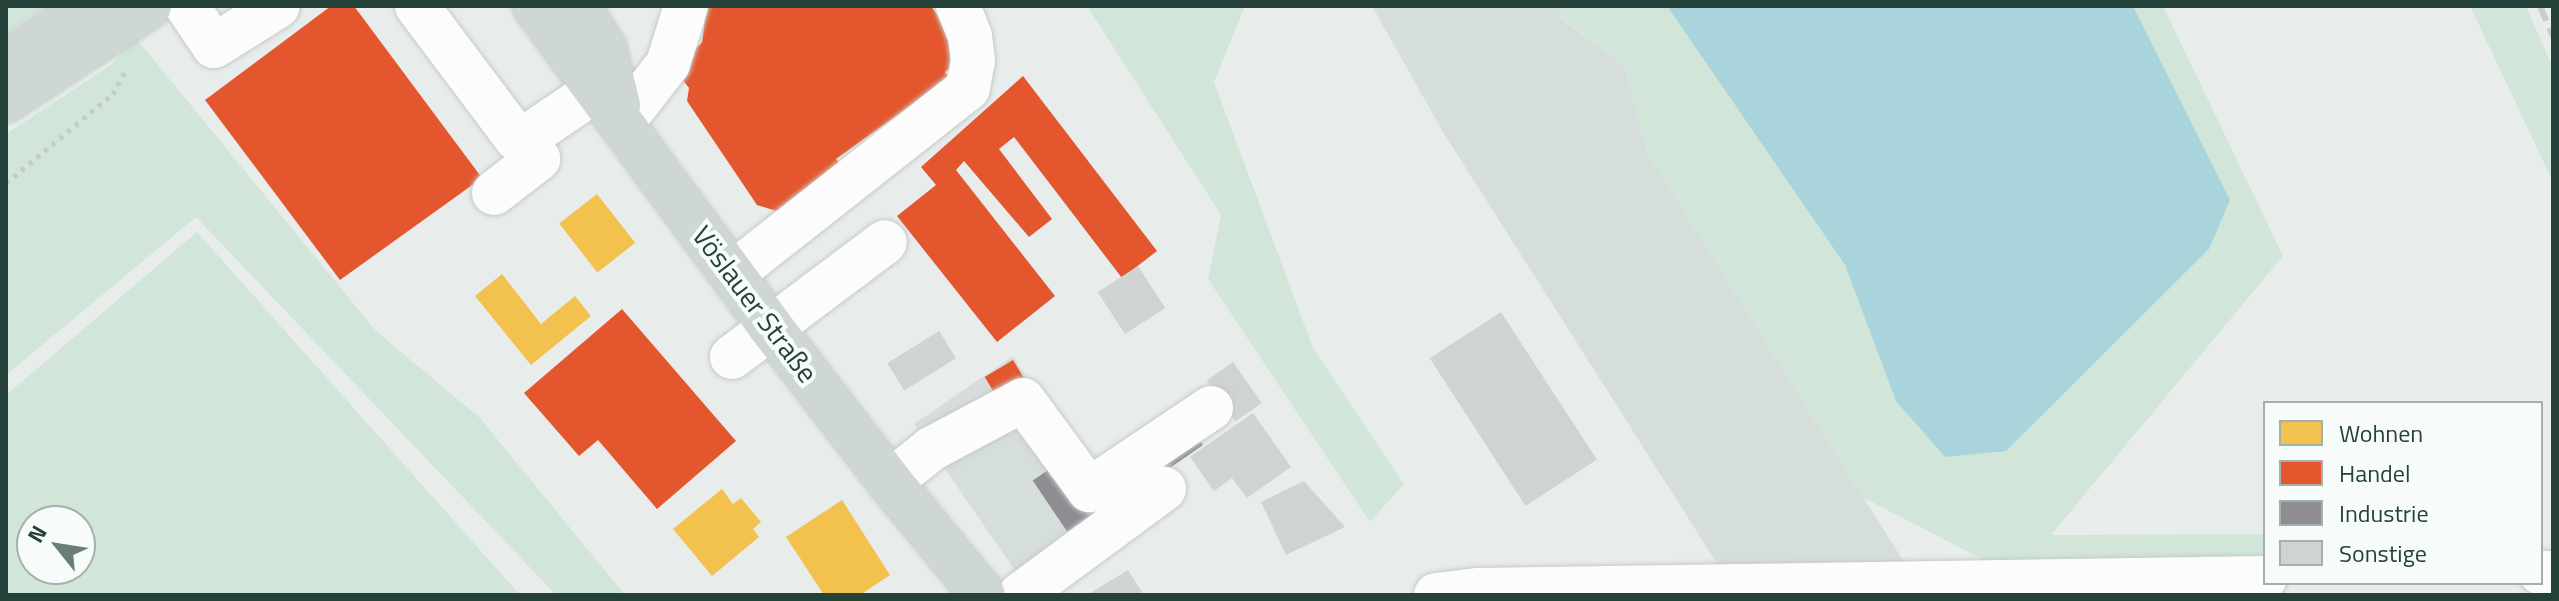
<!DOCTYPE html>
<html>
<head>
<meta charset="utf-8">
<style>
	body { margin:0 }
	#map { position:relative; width:2559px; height:601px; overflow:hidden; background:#e8edeb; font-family:"Titillium Web",sans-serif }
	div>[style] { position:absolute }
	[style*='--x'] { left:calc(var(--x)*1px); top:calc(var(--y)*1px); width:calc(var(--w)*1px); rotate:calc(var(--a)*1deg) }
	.built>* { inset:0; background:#d6dedb }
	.green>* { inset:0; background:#d1e6d8 }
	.water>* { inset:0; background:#a9d4db }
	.homes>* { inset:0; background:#f2c14e; transform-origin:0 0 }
	.shops>* { inset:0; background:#e4572e; transform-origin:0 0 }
	.industry>* { inset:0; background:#8d8d92; transform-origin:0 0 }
	.building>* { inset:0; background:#cfd4d2; transform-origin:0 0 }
	.path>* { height:5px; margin-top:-2.5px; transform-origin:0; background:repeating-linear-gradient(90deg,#c3ccca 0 4px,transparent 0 10px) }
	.roads { filter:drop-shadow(0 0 2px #c5cac8) drop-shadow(0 0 2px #c5cac8) }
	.minor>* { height:44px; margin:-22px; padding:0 22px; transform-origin:22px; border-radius:22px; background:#fcfcfc }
	.major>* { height:44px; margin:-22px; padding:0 22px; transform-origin:22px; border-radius:22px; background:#cfd7d5 }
	.rail>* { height:6px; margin-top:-3px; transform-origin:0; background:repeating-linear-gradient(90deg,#c9cdcc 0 16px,transparent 0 24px) }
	span { translate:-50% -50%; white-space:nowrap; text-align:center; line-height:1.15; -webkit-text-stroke:8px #f7fbf9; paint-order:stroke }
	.street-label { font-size:28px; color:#24423a }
	.frame { position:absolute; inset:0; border:8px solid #24423a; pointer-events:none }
	.legend { position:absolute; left:2263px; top:401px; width:280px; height:184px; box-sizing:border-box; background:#f7fbf9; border:2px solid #a3b1ad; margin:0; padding:10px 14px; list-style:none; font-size:24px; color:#24423a }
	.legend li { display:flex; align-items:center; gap:16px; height:40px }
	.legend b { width:40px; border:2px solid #a3b1ad }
	.north { position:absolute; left:16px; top:505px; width:80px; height:80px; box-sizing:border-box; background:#f7fbf9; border:2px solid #a3b1ad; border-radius:50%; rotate:300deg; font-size:22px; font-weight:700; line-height:32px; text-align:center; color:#24423a }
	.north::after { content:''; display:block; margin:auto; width:28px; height:36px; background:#697e78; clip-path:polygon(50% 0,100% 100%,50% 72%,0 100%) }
</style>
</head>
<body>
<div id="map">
	<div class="built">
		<div style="clip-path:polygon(1372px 6px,1563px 6px,1561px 18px,1624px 65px,1648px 153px,1904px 562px,1718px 565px,1443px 132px)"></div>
		<div style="clip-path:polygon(1013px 356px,1074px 451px,1033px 482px,1068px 530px,1016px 572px,914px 424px)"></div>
	</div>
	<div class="green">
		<div style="clip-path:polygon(6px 6px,45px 6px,6px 34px)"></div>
		<div style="clip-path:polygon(1087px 6px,1245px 6px,1214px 82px,1313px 348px,1404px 484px,1370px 522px,1208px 279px,1221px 215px)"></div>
		<div style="clip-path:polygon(1563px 6px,1667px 6px,1845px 265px,1896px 401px,2230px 200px,2133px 6px,2163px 6px,2283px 256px,2051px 535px,2265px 534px,2265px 557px,1984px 560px,1864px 498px,1648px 153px,1624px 65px,1561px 17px)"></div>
		<div style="clip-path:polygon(2470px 6px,2526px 6px,2553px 68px,2553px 182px)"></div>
		<div style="clip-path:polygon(135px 37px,376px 331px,480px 418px,625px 595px,556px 595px,196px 217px,6px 375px,6px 134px,111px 65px)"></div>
		<div style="clip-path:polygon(evenodd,197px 232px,520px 595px,6px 595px,6px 395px,197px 232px,32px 521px,80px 521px,80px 569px,32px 569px,32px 521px)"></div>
	</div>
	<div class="water">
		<div style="clip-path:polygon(1667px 6px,2133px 6px,2230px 200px,2209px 249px,2006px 451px,1945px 457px,1896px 401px,1845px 265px)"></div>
	</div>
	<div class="homes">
		<div style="left:597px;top:194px;width:62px;height:48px;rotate:52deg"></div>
		<div style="clip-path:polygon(502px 274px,541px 324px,575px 296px,591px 316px,531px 365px,475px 296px)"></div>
		<div style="clip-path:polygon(722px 489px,733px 504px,741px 498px,761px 522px,753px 529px,759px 537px,712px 576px,673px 529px)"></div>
		<div style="clip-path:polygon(842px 500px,890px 575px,860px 595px,824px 595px,786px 537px)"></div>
	</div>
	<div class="shops">
		<div style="clip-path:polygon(331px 6px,354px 6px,482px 178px,340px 280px,205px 100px)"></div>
		<div style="clip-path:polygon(707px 6px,931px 6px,961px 49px,950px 57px,956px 64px,945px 72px,949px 78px,836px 159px,843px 168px,780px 212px,757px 205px,687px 101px,689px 88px,682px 79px,686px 61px,702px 42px)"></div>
		<div style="clip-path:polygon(1023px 76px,1157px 251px,1122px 278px,1014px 137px,999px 149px,1052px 219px,1029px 237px,964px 161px,956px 170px,1055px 296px,997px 342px,897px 216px,936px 185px,921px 167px)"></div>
		<div style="clip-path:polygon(622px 309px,736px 441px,657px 509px,598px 440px,579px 456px,524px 393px)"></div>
		<div style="left:1013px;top:360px;width:29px;height:33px;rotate:59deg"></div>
	</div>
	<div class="industry">
		<div style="clip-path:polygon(1191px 430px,1203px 445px,1151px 481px)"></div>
		<div style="left:1060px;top:462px;width:62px;height:33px;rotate:56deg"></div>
	</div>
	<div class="building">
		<div style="left:1138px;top:266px;width:50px;height:48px;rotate:57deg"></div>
		<div style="left:1501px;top:312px;width:176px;height:85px;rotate:57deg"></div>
		<div style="left:939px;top:331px;width:32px;height:61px;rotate:58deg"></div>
		<div style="left:1233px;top:362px;width:50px;height:32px;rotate:55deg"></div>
		<div style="clip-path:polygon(1253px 413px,1291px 467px,1247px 498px,1232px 478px,1214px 491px,1190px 457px)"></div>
		<div style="clip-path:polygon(1304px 481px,1345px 527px,1286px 555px,1261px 502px)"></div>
		<div style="clip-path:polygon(1128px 570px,1144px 595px,1087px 595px)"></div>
	</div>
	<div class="path">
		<div style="--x:6;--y:183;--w:139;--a:-39.8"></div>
		<div style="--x:113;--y:94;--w:30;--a:-62"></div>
	</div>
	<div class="roads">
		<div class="minor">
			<div style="--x:187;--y:6;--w:48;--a:56"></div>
			<div style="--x:214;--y:46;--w:75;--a:-32"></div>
			<div style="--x:417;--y:6;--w:165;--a:53.1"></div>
			<div style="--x:516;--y:138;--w:8;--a:7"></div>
			<div style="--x:524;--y:139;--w:87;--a:-34.2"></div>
			<div style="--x:622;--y:123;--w:75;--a:-52.1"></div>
			<div style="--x:668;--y:64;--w:61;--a:-72.8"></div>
			<div style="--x:494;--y:193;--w:56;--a:-37.7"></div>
			<div style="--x:538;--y:159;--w:24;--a:-125"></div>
			<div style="--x:732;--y:274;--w:300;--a:-38.2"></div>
			<div style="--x:968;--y:88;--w:27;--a:-80"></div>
			<div style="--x:973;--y:61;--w:25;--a:-97"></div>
			<div style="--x:970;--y:36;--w:32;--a:-112"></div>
			<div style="--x:732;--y:357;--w:191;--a:-36.9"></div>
			<div style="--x:890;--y:482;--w:53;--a:-38.8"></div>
			<div style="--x:931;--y:449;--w:104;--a:-28"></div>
			<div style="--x:1023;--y:400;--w:112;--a:53.7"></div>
			<div style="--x:1089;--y:490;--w:147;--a:-33.9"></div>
			<div style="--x:2541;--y:573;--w:12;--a:0"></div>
			<div style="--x:1020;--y:595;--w:179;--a:-36.4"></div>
			<div style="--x:1436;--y:595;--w:42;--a:-6.8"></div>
			<div style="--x:1478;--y:590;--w:787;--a:-0.87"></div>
		</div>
		<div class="major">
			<div style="--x:535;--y:6;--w:397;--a:53.7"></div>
			<div style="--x:770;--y:326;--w:197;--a:52.4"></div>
			<div style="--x:890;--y:482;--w:146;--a:50.5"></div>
			<div style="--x:577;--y:6;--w:50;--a:57.3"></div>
			<div style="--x:604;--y:48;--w:59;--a:76.2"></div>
			<div style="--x:6;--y:64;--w:100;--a:-35.3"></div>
			<div style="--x:6;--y:100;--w:171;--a:-33.3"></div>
		</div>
	</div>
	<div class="rail">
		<div style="--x:2540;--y:6;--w:33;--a:67"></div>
	</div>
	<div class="street-label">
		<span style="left:755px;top:304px;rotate:53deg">Vöslauer Straße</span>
	</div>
	<div class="frame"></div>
	<ul class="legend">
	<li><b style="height:22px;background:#f2c14e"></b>Wohnen</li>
	<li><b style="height:22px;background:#e4572e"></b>Handel</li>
	<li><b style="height:22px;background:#8d8d92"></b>Industrie</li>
	<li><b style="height:22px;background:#cfd4d2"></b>Sonstige</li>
	</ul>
	<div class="north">N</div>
</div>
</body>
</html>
